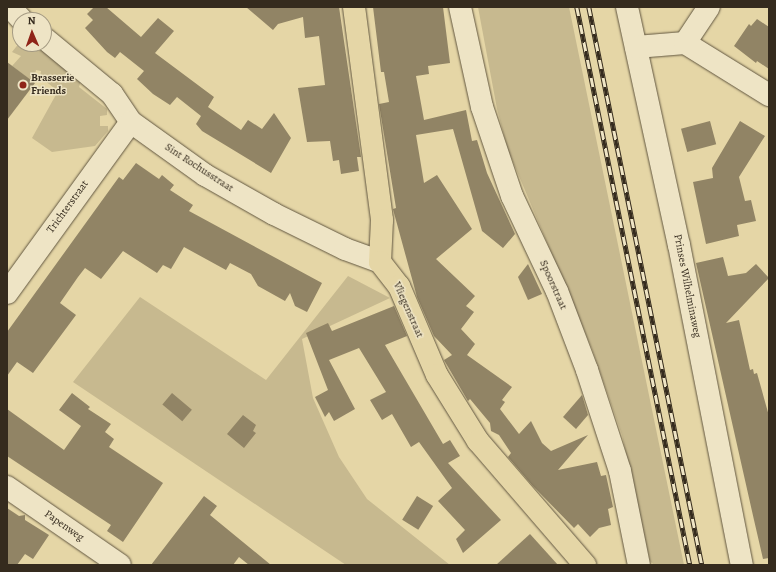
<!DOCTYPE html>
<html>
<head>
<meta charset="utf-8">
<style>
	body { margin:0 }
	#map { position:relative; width:776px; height:572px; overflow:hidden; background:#e5d6a6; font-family:Alegreya,serif }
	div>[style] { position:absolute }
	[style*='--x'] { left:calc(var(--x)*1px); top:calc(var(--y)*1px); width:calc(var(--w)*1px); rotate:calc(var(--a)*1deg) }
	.green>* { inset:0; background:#c7b98f }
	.building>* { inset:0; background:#918465; transform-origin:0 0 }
	.roads { filter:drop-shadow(0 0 1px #615640) drop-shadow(0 0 1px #615640) }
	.minor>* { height:22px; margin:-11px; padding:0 11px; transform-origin:11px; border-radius:11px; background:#eee4c5 }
	.major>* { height:22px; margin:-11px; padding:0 11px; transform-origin:11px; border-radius:11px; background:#e5d6a6 }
	.rail>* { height:4.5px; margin-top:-2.25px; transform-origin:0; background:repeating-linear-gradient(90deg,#eee4c5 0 9px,#352b1e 0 18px); box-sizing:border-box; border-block:1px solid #352b1e }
	.dots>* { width:11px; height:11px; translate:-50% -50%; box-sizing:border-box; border:2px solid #eee4c5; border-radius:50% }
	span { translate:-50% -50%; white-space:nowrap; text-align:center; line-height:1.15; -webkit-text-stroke:3px #eee4c5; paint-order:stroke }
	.poi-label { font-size:11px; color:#352b1e; font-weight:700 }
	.left { translate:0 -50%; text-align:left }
	.street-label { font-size:11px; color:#352b1e }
	.frame { position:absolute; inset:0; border:8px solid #352b1e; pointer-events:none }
	.north { position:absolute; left:12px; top:12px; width:40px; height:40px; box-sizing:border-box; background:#eee4c5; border:1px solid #a49a82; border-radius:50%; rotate:358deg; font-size:11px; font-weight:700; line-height:16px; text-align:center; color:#352b1e }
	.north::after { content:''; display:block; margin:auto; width:14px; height:18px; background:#8f2418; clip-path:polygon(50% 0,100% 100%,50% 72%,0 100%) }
</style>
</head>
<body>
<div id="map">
	<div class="green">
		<div style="clip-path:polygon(478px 7px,569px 7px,684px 565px,654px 565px,650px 561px,622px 435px,592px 349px,508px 150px,497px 109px)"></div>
		<div style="clip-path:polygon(20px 42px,20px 44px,38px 44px,81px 80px,79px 87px,107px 109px,107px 115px,100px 116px,100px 126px,108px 126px,108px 131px,95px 146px,52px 152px,32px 138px,58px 91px,40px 77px,41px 71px,36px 70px,33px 82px,12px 66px,21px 56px,12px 52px)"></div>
		<div style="clip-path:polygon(348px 276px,390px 298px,302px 339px,313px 398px,339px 457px,367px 499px,450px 565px,346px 565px,73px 382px,140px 297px,266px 380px)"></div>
	</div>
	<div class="building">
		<div style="clip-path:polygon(94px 7px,106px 7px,141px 37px,158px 18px,174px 31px,155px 53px,214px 97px,208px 107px,241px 130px,248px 120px,262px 129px,274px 113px,291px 138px,271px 173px,202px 131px,196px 124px,201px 116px,177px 97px,170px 105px,153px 94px,137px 79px,144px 71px,120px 52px,115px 58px,107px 52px,85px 28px,93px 20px,87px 14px)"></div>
		<div style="clip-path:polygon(246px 7px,339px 7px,361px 157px,357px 157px,359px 171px,341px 174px,339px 160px,333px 161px,330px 141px,307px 142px,298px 88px,325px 85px,319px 36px,305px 38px,303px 17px,278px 24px,273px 30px)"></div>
		<div style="clip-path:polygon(373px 7px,443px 7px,450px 63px,428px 66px,429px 74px,416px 76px,424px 120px,466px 110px,472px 141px,477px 140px,487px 173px,515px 234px,503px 248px,482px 231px,453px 129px,416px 135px,424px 183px,437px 175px,472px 229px,436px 259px,475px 296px,466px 306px,474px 312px,461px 329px,475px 344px,467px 355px,512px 387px,502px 400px,505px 402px,500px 409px,519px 434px,531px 421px,542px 443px,551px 451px,588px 435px,558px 470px,597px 462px,601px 476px,606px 475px,613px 507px,608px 509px,611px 525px,599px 528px,590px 537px,578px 524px,574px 528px,532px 485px,508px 457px,511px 453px,499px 435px,491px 431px,490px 423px,470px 399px,468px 401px,444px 360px,452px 355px,434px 336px,417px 297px,394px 213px,393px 209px,396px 208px,379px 104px,389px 102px,384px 72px,381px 72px)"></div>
		<div style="clip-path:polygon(757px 19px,769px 27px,769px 69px,757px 61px,756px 63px,734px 46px,749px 24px,751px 26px)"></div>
		<div style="clip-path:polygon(7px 62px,35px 83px,7px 120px)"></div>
		<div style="left:710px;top:121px;width:24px;height:30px;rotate:75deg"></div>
		<div style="clip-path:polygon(740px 121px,765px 136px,739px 177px,745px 201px,751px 200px,756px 221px,737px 225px,739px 236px,706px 244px,693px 182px,713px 178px,712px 168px)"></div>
		<div style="clip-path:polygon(136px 163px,159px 179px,162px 175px,174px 185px,170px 190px,193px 205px,189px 211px,322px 283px,307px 312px,295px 306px,290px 293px,285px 301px,258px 286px,251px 274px,230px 263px,226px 270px,184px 247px,171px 269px,163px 265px,157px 273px,123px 251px,101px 279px,85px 268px,78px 277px,60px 303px,76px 315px,33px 373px,17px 362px,7px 376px,7px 332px,119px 177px,123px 180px)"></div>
		<div style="clip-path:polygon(723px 257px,728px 276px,746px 273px,756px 264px,769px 278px,726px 323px,739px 320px,750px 370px,753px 369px,754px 374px,757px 373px,769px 416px,769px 558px,763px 559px,754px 520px,696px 263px)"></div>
		<div style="clip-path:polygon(528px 264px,542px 294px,528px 300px,518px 277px)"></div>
		<div style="clip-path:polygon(394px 306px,407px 336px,385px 345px,443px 444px,450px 440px,460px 456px,448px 463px,501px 520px,463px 553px,456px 539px,465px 530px,438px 501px,452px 488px,419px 442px,411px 447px,392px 414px,382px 420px,370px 400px,386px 392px,359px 348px,329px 360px,355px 409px,334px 421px,329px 412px,325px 417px,315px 397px,328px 390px,306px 333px,328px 323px,332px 331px)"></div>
		<div style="clip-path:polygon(72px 393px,90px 407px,88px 409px,111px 424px,105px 432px,114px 439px,109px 447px,163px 483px,123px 542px,107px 531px,111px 525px,7px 456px,7px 409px,64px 450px,81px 426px,59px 410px)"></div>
		<div style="left:172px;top:393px;width:26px;height:15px;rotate:40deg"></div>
		<div style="clip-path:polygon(582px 395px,588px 415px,576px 429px,563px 417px)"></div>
		<div style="clip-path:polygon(243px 415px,256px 425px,253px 431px,256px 433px,244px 448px,227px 434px)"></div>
		<div style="clip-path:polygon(204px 496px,217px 506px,210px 515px,271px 565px,249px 565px,239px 557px,233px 565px,151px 565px)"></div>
		<div style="left:417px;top:496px;width:19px;height:28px;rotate:32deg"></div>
		<div style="clip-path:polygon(7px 508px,19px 516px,25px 515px,25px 520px,49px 535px,33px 559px,25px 554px,17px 565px,7px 565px)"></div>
		<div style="clip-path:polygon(530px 534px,558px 565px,496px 565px)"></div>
	</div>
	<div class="roads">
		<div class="minor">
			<div style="--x:10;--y:7;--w:18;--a:47"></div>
			<div style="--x:460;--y:7;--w:102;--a:77.6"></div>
			<div style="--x:482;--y:107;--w:94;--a:71.4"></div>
			<div style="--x:512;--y:196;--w:105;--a:64.7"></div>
			<div style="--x:557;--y:291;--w:85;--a:69.2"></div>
			<div style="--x:587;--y:370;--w:106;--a:71.9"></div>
			<div style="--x:620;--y:471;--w:96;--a:78.6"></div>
			<div style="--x:627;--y:7;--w:244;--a:77.7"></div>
			<div style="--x:679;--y:245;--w:326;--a:78.9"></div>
			<div style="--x:44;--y:38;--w:88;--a:39.5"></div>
			<div style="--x:112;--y:94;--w:34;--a:56"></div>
			<div style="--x:131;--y:122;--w:91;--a:35.6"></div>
			<div style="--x:205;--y:175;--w:79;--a:29.5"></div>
			<div style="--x:274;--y:214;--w:79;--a:26.2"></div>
			<div style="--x:345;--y:249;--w:37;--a:20"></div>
			<div style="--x:685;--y:43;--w:43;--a:-56.3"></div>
			<div style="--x:636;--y:47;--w:49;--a:-4.7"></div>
			<div style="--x:685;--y:43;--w:99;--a:31.8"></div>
			<div style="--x:7;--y:293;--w:211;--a:-54.1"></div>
			<div style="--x:7;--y:487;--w:137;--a:34.6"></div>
		</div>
		<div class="major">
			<div style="--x:354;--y:7;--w:215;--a:82.5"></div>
			<div style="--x:382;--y:220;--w:42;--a:92.7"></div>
			<div style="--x:380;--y:262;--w:31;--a:52"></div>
			<div style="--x:399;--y:286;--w:97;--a:66.9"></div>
			<div style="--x:437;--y:375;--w:78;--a:58.2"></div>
			<div style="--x:478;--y:441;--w:164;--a:49.2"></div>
		</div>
	</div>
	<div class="rail">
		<div style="--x:577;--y:7;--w:569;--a:78.55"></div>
		<div style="--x:589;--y:7;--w:569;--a:78.55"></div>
	</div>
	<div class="dots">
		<div style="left:23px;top:85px;background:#8f2418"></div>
	</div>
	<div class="poi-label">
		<span class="left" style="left:31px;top:85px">Brasserie<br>Friends</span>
	</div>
	<div class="street-label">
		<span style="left:199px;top:168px;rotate:33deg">Sint Rochusstraat</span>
		<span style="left:68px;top:207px;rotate:-54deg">Trichterstraat</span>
		<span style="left:553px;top:285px;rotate:66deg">Spoorstraat</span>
		<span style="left:687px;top:286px;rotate:79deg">Prinses Wilhelminaweg</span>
		<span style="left:408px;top:310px;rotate:66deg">Vliegenstraat</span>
		<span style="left:64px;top:526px;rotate:35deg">Papenweg</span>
	</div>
	<div class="frame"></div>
	<div class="north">N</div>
</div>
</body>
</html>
